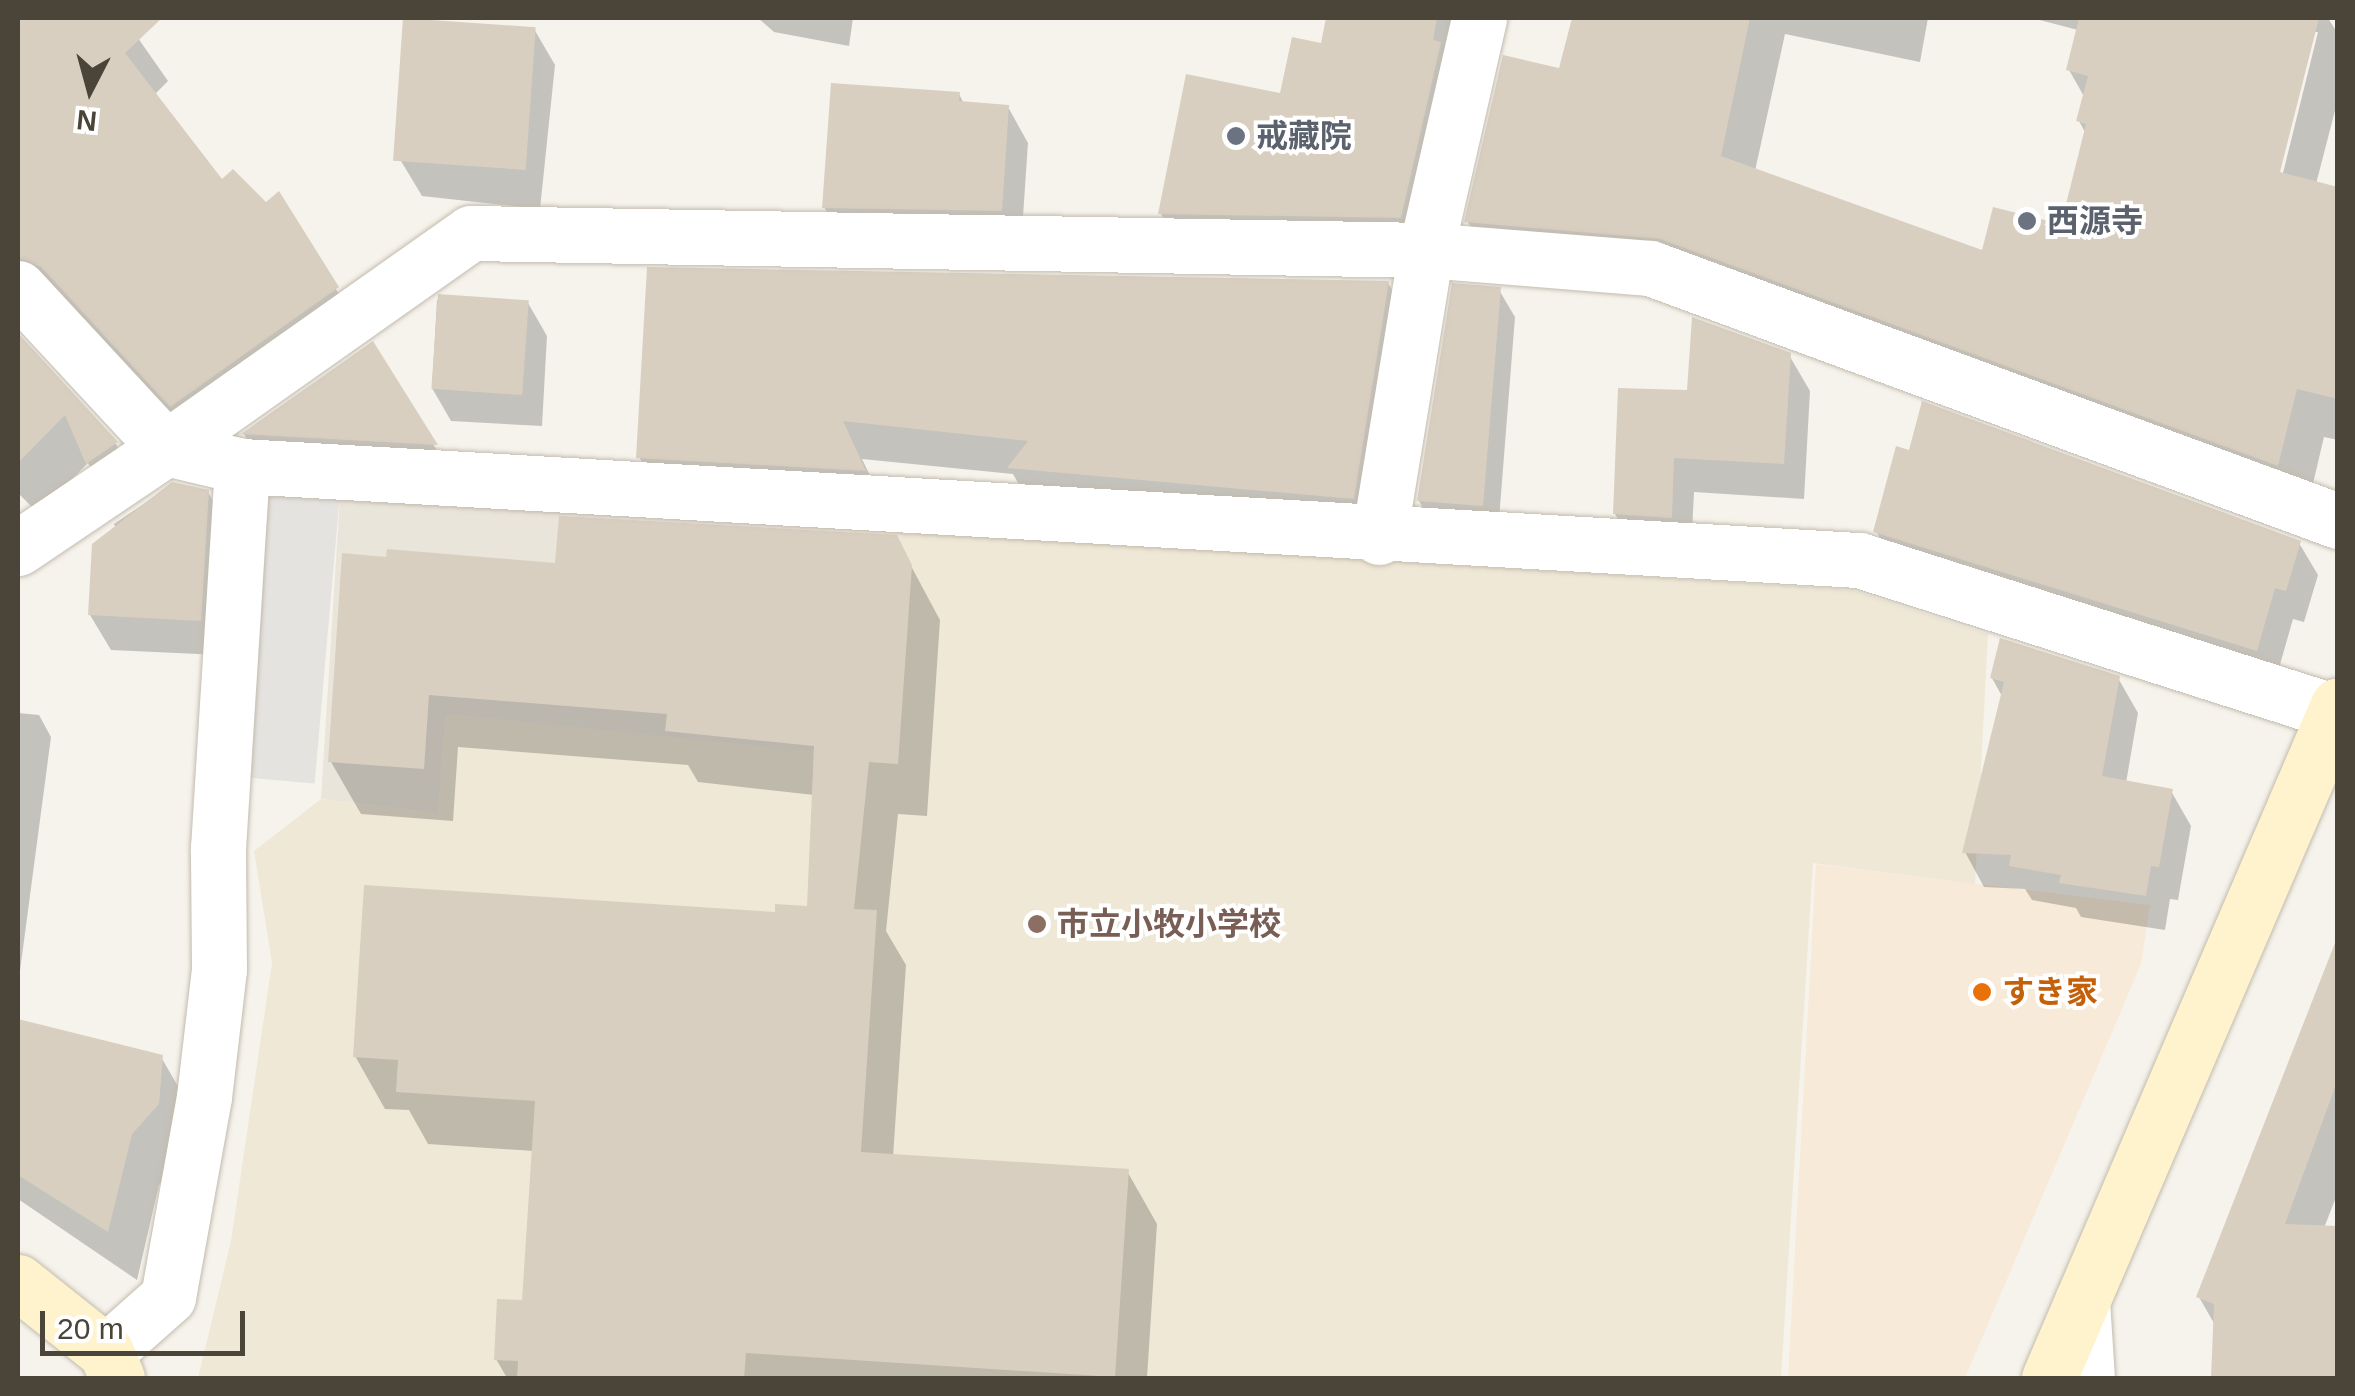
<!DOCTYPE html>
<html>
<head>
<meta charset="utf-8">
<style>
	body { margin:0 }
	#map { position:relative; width:2355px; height:1396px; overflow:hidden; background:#f6f3ec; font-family:Arial,"Noto Sans JP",sans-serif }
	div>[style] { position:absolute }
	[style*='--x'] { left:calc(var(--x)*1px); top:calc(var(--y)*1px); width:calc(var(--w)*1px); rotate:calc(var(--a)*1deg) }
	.residential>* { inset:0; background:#eae5da }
	.commercial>* { inset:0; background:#f7ead8 }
	.education>* { inset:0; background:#efe8d6 }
	.parking>* { inset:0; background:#e5e3e0; transform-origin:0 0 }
	.shadow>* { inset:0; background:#0003 }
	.building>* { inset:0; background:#d8cfc1; transform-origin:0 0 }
	.roads { filter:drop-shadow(0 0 2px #c2bbae) drop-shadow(0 0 2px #c2bbae) }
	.street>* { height:55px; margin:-27.5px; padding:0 27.5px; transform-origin:27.5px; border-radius:27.5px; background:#fff }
	.secondary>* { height:55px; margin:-27.5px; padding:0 27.5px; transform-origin:27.5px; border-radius:27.5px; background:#fff3cd }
	.dots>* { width:28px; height:28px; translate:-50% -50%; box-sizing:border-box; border:5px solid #fff; border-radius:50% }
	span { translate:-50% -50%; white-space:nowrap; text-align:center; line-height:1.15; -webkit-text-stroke:8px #fff; paint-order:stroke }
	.worship-label { font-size:32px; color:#5b616d; font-weight:700 }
	.left { translate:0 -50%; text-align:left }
	.education-label { font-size:32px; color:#785e54; font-weight:700 }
	.food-label { font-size:32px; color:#c56008; font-weight:700 }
	.frame { position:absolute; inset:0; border:20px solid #4b4439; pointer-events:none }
	.north { position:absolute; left:40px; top:40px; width:100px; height:100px; -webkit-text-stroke:8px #fff; paint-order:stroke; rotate:186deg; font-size:28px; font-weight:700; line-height:40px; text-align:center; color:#4b4439 }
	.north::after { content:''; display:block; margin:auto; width:35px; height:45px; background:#4b4439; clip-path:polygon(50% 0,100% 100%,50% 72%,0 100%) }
	.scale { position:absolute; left:40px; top:1311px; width:205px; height:45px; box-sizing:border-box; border:5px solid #4b4439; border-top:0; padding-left:12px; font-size:30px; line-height:35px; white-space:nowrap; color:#4b4439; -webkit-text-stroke:8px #fff; paint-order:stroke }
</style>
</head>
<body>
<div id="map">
	<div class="residential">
		<div style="clip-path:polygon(340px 496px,836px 526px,820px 753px,446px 714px,438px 813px,321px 799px)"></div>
	</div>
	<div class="commercial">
		<div style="clip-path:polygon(1816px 864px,2150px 905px,2141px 964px,1965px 1378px,1788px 1378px)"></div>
	</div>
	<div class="education">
		<div style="clip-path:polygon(836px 526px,1852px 590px,1988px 634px,1975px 884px,1813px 863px,1781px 1378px,198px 1378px,231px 1241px,272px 963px,254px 851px,321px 799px,438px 813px,446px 714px,820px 752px)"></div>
	</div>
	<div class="parking">
		<div style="left:265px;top:490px;width:75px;height:288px;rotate:5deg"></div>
	</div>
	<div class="shadow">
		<div style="clip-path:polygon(18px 18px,124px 18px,168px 81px,154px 95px,222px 182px,266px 206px,279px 195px,363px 334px,198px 450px,18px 318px)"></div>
		<div style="clip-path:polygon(853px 18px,849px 46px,774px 32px,758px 18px)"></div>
		<div style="clip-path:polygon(1329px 18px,1463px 18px,1426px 261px,1186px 257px,1161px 214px,1282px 96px,1323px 46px)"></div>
		<div style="clip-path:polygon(evenodd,1575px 18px,1928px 18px,1920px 62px,1785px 34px,1755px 171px,1984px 253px,2063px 227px,2086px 134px,2079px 121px,2085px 98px,2069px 70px,2078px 30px,2032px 18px,2328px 18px,2338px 34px,2338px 99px,2316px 184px,2338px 189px,2338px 440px,2324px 437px,2306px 513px,1683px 285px,1495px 270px,1467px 221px,1561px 70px,1575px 18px,2312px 32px,2318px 32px,2280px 185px,2275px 184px,2312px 32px)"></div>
		<div style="clip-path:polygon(534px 29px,555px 65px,540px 209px,422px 196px,401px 161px)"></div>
		<div style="clip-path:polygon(959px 94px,964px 104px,1008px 107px,1028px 143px,1021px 246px,845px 243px,824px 207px)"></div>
		<div style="clip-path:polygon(1388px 283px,1410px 321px,1375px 537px,1031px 506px,1013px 474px,862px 459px,886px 509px,661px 496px,639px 457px)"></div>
		<div style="clip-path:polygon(1499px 290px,1515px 317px,1498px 532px,1435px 528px,1419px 501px)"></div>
		<div style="clip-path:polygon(437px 300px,528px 303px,547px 336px,542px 426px,451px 421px,432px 388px)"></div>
		<div style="clip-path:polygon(18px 337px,116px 444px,142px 489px,114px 508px,88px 463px,38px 513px,18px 493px)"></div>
		<div style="clip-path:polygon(372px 344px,452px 475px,261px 464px,244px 434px)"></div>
		<div style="clip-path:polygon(1789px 355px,1810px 391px,1804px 499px,1694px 492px,1691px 552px,1636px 549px,1615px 514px,1690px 393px)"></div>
		<div style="clip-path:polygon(173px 484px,208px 492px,228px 528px,220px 655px,111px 650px,90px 615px,118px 534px,114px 524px)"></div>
		<div style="clip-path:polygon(1876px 531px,2299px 543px,2318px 575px,2304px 622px,2293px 619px,2275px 682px,1895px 564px)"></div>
		<div style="clip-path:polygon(896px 538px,940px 620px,927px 816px,898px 814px,886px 931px,906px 965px,893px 1157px,1127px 1171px,1157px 1224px,1147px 1378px,507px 1378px,496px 1359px,525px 1303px,534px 1151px,428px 1144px,409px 1110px,385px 1109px,355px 1056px,809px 909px,814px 795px,698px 782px,688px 765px,458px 747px,453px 821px,361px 814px,331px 762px,557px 566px)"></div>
		<div style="clip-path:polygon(1992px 678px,2118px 678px,2138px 713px,2126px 783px,2171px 791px,2191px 826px,2178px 900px,2170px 899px,2165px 930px,2081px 917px,2076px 908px,2032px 900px,2025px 889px,1984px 887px,1965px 852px,2003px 698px)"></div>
		<div style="clip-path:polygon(18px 713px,39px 715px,51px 737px,18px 986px)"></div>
		<div style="clip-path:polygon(2317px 995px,2338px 1003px,2338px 1192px,2324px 1228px,2338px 1229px,2338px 1378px,2214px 1378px,2215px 1325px,2199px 1297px)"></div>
		<div style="clip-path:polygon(18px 1022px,161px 1057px,190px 1107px,186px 1154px,159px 1185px,137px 1280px,18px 1199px)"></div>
	</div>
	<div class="building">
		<div style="clip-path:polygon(18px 18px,162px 18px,125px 53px,222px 179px,233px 169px,266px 202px,279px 191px,339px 287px,170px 407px,41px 267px,18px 258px)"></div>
		<div style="left:403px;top:18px;width:133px;height:143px;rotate:4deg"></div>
		<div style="clip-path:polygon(1326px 18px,1437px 18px,1433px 40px,1441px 42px,1401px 218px,1158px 214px,1186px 74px,1280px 93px,1292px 37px,1321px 43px)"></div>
		<div style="clip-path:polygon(1572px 18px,1750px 18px,1721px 156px,1982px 250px,1993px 207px,2061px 224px,2086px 124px,2076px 121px,2088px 76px,2066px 70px,2079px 18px,2319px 18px,2280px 172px,2338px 187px,2338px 399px,2297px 389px,2278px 466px,1660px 239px,1464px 222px,1503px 55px,1559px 68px)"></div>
		<div style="clip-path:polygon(831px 83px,960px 92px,959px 101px,1009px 105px,1002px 211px,822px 208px)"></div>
		<div style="clip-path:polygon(647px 267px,1389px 281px,1354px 499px,1007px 468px,1028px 441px,843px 421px,866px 471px,636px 458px)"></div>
		<div style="clip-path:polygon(1452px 283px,1501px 287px,1483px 506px,1417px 501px)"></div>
		<div style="left:438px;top:294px;width:91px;height:95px;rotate:4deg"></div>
		<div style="clip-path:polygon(1692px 317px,1791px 353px,1784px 464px,1674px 458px,1672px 518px,1613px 514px,1618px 388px,1687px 390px)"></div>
		<div style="clip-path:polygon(18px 333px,118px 442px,86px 464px,65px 415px,18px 463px)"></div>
		<div style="clip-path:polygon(373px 341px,438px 445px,241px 434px)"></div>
		<div style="clip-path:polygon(1922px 401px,2301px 541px,2286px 591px,2275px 588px,2257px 651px,1873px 532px,1896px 446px,1909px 450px)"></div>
		<div style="clip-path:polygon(172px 482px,209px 490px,201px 621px,88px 615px,92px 544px)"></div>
		<div style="clip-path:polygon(559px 516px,897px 535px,912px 565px,898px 764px,869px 762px,854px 909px,877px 910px,861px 1152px,1129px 1169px,1115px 1377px,746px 1353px,744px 1378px,517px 1378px,518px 1361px,494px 1360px,497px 1299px,522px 1300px,535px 1101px,396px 1092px,398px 1060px,353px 1057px,364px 885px,775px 912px,775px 904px,807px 906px,814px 746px,665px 731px,667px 714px,429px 695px,424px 769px,328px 762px,342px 553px,386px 557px,387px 549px,555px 563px)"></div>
		<div style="clip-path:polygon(2000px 638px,2120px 676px,2102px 776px,2173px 789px,2159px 867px,2151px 866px,2146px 896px,2059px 883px,2061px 875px,2009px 866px,2011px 855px,1962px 853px,2004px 682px,1990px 678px)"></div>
		<div style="clip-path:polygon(2335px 943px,2338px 1079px,2285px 1224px,2338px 1226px,2338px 1378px,2211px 1378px,2214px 1304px,2196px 1297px)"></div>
		<div style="clip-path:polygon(18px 1019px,163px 1055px,159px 1104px,132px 1134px,108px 1232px,18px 1175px)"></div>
	</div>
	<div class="roads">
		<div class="street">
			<div style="--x:18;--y:288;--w:218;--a:47.2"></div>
			<div style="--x:166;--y:448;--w:373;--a:-35.2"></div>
			<div style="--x:471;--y:233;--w:955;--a:1.02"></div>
			<div style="--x:1426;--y:250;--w:225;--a:4.6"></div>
			<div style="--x:1650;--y:268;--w:733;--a:20.19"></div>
			<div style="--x:1379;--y:537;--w:291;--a:-80.7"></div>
			<div style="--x:1426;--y:250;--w:238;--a:-77.1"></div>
			<div style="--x:18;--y:548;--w:179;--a:-34"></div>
			<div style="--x:166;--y:448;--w:78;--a:13.3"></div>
			<div style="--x:242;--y:466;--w:1620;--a:3.33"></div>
			<div style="--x:1859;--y:560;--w:500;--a:17.7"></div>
			<div style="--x:2082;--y:1301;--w:77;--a:86.3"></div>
			<div style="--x:106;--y:1352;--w:83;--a:-41.6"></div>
			<div style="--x:168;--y:1297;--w:203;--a:-79.8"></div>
			<div style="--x:204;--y:1097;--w:129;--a:-83.3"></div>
			<div style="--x:219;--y:969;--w:121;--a:-90.5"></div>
			<div style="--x:218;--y:848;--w:383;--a:-86.4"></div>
		</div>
		<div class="secondary">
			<div style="--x:18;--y:1282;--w:112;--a:38.5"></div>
			<div style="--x:106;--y:1352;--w:28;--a:67"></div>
			<div style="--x:2049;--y:1378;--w:732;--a:-66.76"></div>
		</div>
	</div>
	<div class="dots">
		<div style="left:1236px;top:136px;background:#6b7280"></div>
		<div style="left:2027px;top:221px;background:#6b7280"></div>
		<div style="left:1037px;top:924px;background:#8d6e63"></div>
		<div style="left:1982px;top:992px;background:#e8710a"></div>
	</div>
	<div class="worship-label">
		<span class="left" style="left:1256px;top:136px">戒藏院</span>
		<span class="left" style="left:2047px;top:221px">西源寺</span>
	</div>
	<div class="education-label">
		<span class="left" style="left:1057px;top:924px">市立小牧小学校</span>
	</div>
	<div class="food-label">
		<span class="left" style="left:2002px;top:992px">すき家</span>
	</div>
	<div class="frame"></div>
	<div class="north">N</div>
	<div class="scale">20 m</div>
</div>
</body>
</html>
